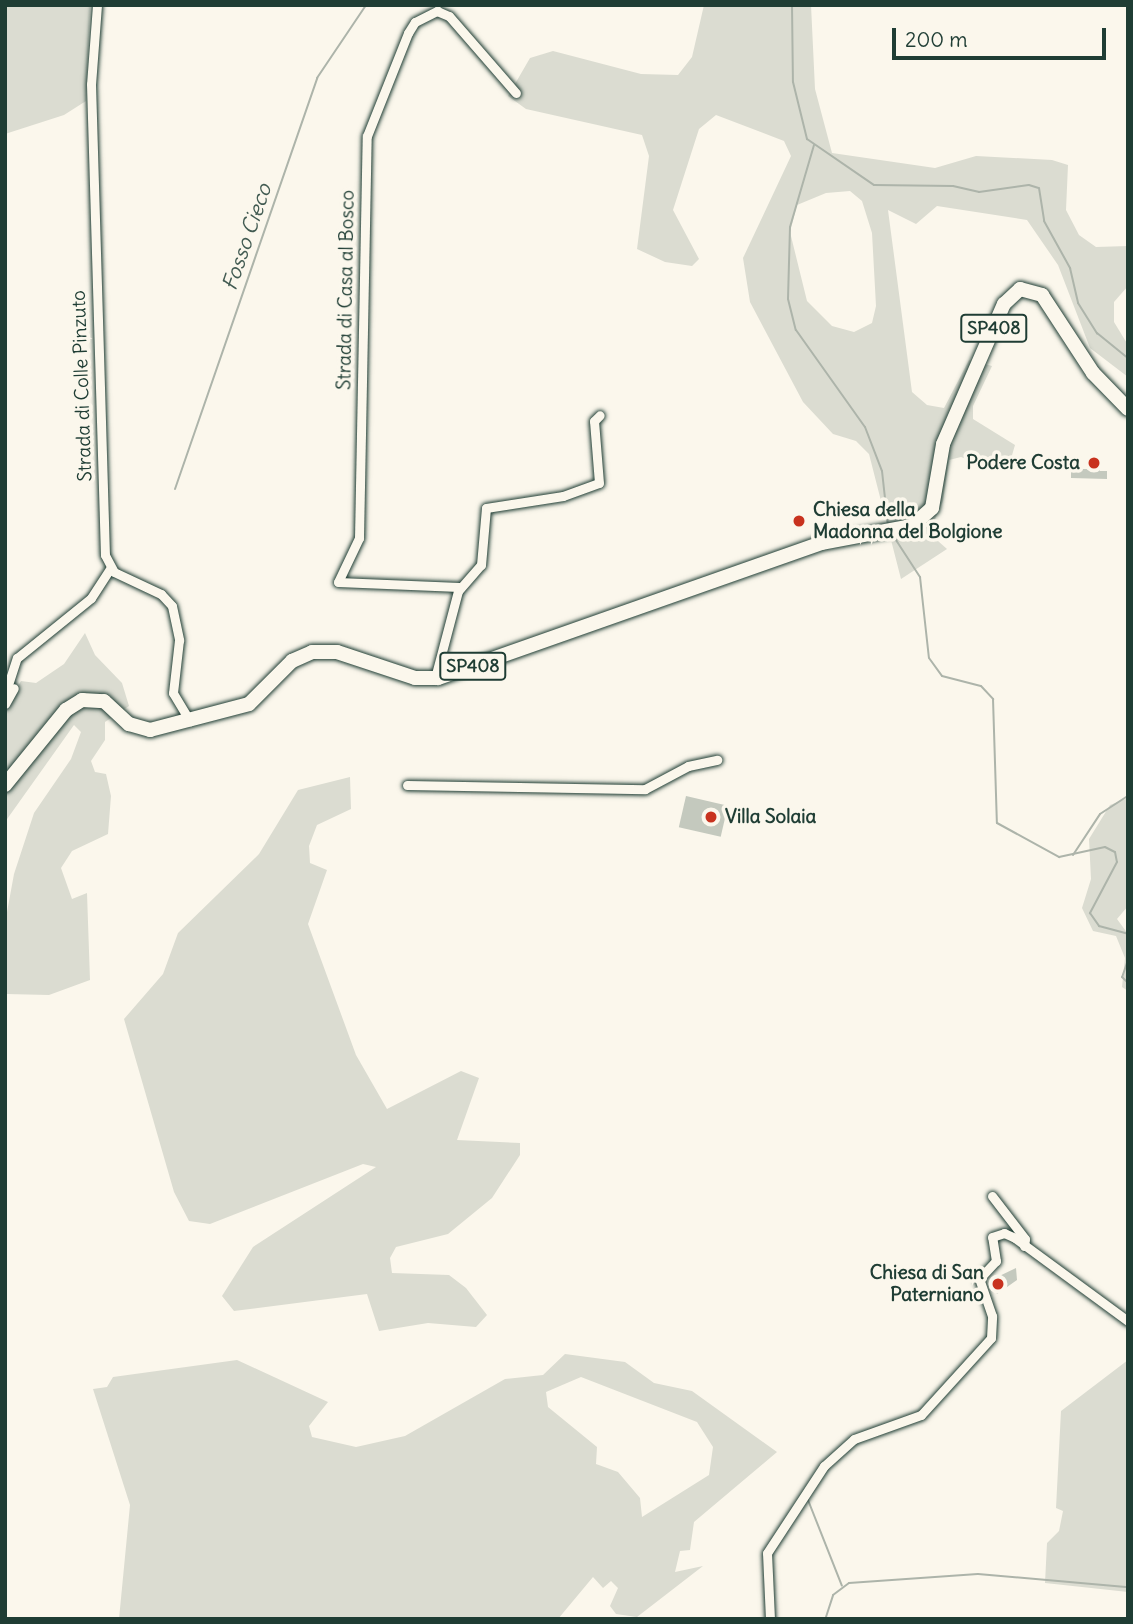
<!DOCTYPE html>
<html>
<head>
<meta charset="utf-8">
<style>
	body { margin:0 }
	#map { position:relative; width:1133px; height:1624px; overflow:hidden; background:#fbf7ec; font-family:Delius,sans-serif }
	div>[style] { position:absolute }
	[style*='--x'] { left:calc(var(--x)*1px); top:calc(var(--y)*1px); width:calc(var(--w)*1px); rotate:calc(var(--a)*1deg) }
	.green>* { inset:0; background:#dbdcd1 }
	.stream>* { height:2px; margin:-1px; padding:0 1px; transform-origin:1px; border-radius:1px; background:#adb4aa }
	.building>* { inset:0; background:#c4c9be; transform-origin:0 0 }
	.roads { filter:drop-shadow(0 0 2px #1f3d34) drop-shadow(0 0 2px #1f3d34) }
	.street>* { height:9px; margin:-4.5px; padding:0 4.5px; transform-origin:4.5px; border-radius:4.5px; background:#fbf7ec }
	.primary>* { height:14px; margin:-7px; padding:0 7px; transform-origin:7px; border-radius:7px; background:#fbf7ec }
	.dots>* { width:19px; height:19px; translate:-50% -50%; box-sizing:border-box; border:4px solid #fbf7ec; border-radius:50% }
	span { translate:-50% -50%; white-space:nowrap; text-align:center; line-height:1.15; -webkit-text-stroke:7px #fbf7ec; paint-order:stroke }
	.shield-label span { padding:2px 5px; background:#fbf7ec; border:2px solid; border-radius:5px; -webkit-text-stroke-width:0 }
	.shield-label { font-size:18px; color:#1f3d34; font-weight:700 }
	.street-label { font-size:19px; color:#1f3d34 }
	.poi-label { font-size:19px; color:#1f3d34; font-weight:700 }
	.right { translate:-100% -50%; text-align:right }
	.left { translate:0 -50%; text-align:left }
	.water-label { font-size:21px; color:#425b52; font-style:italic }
	.frame { position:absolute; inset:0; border:7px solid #1f3d34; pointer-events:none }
	.scale { position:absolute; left:892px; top:28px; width:214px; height:32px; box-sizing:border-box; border:4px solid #1f3d34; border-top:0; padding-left:9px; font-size:21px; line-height:24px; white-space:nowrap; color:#1f3d34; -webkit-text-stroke:5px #fbf7ec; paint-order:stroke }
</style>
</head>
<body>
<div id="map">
	<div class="green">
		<div style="clip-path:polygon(5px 5px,90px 5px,86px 101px,64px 115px,5px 134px)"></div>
		<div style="clip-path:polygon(evenodd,704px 5px,811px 5px,815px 89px,832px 153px,935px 168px,976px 156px,1052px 160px,1068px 165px,1066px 210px,1079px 235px,1096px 247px,1128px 246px,1128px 286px,1114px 302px,1114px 322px,1128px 345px,1128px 377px,1090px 348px,1058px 265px,1027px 220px,937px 206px,916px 224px,888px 210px,912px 392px,927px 405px,944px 408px,969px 360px,992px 366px,973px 406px,973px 419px,1015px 445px,1010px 462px,989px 467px,961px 457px,949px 460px,943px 501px,929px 533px,947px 549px,901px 579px,869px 454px,856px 441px,833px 434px,803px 402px,750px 302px,743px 258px,791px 156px,784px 141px,716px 115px,699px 129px,673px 210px,699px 259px,692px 266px,665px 262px,637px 249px,649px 156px,642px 135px,526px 109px,508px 96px,530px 58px,553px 51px,641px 74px,678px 75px,692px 57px,704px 5px,850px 191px,862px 201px,872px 233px,876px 306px,872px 323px,854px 332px,832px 326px,807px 301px,790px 232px,797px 205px,826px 193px,850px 191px)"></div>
		<div style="clip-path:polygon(85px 633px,95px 655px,122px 683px,129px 706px,105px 722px,105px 740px,91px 761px,95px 772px,106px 774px,111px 796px,108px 834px,72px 851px,61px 868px,72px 899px,87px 893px,90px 980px,49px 995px,6px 994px,5px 923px,14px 874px,34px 813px,71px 759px,81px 732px,74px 725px,5px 822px,5px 708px,21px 681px,36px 683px,64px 664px)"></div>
		<div style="clip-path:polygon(350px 777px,351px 809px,317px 825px,309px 846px,310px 863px,327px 870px,308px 924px,356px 1055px,387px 1109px,461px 1071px,479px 1078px,457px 1140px,520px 1143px,520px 1155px,492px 1198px,448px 1234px,396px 1247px,390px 1258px,392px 1273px,449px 1275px,466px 1288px,487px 1315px,476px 1327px,428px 1323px,379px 1331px,367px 1294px,234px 1311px,222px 1296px,253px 1247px,376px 1167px,363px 1164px,210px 1224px,189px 1221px,174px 1192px,124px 1019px,163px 974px,178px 933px,259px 854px,298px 790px)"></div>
		<div style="clip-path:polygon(1128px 798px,1128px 906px,1117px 919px,1128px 934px,1128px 991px,1122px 987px,1125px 958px,1116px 936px,1093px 931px,1082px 908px,1091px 879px,1089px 839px,1110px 805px)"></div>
		<div style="clip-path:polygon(evenodd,565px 1354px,625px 1362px,654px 1383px,692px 1391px,777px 1452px,694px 1522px,690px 1550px,680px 1551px,675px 1572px,703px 1566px,637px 1617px,616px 1614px,610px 1606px,618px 1588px,611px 1581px,603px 1588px,593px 1577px,558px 1619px,119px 1619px,130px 1505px,93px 1389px,107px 1387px,113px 1377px,237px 1360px,328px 1402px,309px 1426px,312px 1437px,356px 1447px,405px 1436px,505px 1379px,543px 1375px,565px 1354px,581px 1377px,697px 1422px,713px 1447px,709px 1475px,642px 1517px,640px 1498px,618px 1472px,596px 1464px,597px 1447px,548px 1407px,546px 1392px,581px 1377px)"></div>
		<div style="clip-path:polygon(1128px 1360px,1128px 1592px,1045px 1583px,1047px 1543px,1059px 1531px,1063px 1511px,1056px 1508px,1061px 1411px)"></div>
	</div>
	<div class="stream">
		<div style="--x:792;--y:5;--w:77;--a:89.3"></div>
		<div style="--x:793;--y:82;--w:59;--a:76.2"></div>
		<div style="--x:807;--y:139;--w:81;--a:34.5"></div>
		<div style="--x:874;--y:185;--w:79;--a:0.7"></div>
		<div style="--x:953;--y:186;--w:27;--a:13"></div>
		<div style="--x:979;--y:192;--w:50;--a:-8"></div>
		<div style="--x:1029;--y:185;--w:10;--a:17"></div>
		<div style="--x:1039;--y:188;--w:33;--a:81"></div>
		<div style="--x:1044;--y:221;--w:54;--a:61"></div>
		<div style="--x:1070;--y:268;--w:36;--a:77"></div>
		<div style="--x:1078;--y:303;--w:36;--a:58"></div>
		<div style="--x:1097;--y:333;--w:40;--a:39"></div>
		<div style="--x:814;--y:145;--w:85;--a:106.3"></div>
		<div style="--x:790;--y:227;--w:72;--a:91.6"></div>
		<div style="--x:788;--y:299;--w:32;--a:76"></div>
		<div style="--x:796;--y:330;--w:119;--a:54.6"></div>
		<div style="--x:865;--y:427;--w:47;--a:68.9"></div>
		<div style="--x:882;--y:471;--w:54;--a:83.7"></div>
		<div style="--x:175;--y:489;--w:435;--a:-70.9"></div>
		<div style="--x:317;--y:78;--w:88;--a:-56.1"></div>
		<div style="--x:894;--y:537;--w:48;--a:57"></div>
		<div style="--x:920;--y:577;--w:81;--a:83.7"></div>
		<div style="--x:929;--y:658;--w:22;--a:54"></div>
		<div style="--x:942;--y:676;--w:40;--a:14.4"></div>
		<div style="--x:981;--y:686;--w:18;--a:47"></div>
		<div style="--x:993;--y:699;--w:124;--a:88.2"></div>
		<div style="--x:997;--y:823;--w:71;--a:28.7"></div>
		<div style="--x:1059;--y:857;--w:47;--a:-12.3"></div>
		<div style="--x:1105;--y:847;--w:11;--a:27"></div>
		<div style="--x:1115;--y:852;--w:10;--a:79"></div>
		<div style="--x:1117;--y:862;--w:58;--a:117.9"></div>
		<div style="--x:1090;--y:913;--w:16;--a:55"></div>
		<div style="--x:1099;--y:926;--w:30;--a:15"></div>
		<div style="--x:1073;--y:855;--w:49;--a:-56.6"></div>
		<div style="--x:1100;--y:814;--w:33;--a:-33"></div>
		<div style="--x:1128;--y:960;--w:18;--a:109"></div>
		<div style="--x:1122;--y:977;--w:8;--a:45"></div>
		<div style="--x:808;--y:1500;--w:92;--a:68.4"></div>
		<div style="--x:826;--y:1617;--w:23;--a:-72"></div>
		<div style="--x:833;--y:1595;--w:20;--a:-37"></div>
		<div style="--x:849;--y:1583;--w:129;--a:-4"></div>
		<div style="--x:978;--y:1574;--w:151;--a:5"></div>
	</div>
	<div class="building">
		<div style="clip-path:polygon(1087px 457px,1100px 457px,1100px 471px,1107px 471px,1107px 479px,1071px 478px,1071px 469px,1087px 469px)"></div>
		<div style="left:686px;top:796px;width:43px;height:32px;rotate:13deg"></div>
		<div style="clip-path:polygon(1016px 1268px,1017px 1280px,997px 1294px,991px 1280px)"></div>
	</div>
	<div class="roads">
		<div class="street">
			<div style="--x:97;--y:5;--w:79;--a:94.3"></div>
			<div style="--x:91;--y:84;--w:471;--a:88.3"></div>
			<div style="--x:105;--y:555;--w:19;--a:62"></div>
			<div style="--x:114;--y:572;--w:52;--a:25.1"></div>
			<div style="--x:161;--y:594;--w:16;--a:47"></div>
			<div style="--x:172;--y:606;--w:35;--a:78"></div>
			<div style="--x:179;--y:640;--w:53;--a:96.5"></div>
			<div style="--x:173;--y:693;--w:33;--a:59"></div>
			<div style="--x:459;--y:587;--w:121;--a:-177.6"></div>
			<div style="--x:338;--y:582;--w:49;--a:-64.5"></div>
			<div style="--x:359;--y:538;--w:402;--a:-88.9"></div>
			<div style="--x:367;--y:136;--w:111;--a:-68.3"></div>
			<div style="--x:408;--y:33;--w:13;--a:-58"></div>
			<div style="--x:415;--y:22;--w:25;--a:-27"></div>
			<div style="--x:437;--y:11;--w:13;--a:23"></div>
			<div style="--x:449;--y:16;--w:102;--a:49"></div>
			<div style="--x:435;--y:678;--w:90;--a:-75.2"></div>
			<div style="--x:458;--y:591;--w:35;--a:-49"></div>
			<div style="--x:481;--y:565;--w:57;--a:-85"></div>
			<div style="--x:486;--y:508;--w:78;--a:-8.9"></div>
			<div style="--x:563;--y:496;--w:38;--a:-20"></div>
			<div style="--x:599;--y:483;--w:62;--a:-94.6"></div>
			<div style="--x:594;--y:421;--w:8;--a:-45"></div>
			<div style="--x:5;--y:694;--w:38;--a:-72"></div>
			<div style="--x:17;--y:658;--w:95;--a:-39"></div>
			<div style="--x:91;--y:598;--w:35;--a:-57"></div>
			<div style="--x:5;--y:704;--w:18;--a:-61"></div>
			<div style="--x:407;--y:785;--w:238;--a:1"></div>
			<div style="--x:645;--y:789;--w:49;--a:-28.1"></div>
			<div style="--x:688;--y:766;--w:30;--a:-12"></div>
			<div style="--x:992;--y:1196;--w:54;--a:52.5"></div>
			<div style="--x:1025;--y:1239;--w:7;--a:98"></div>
			<div style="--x:770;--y:1619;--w:66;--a:-92.6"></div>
			<div style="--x:767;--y:1553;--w:104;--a:-56.8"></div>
			<div style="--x:824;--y:1466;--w:40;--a:-42"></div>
			<div style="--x:854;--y:1439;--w:71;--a:-19.7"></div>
			<div style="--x:921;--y:1415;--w:104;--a:-47.7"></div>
			<div style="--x:991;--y:1338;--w:22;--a:-87"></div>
			<div style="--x:992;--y:1316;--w:39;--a:-109"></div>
			<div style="--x:979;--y:1279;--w:25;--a:-47"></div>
			<div style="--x:996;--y:1261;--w:24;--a:-99"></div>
			<div style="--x:992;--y:1237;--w:13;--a:-18"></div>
			<div style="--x:1004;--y:1233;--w:12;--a:24"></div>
			<div style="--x:1015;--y:1238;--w:140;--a:36.3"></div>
		</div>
		<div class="primary">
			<div style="--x:5;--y:785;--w:97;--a:-50.9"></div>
			<div style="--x:66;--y:710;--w:19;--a:-32"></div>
			<div style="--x:82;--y:700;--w:22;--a:3"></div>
			<div style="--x:104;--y:701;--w:34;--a:43"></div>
			<div style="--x:129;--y:724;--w:22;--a:16"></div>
			<div style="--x:150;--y:730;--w:102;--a:-14.7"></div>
			<div style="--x:249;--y:704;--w:61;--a:-45"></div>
			<div style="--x:292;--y:661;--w:22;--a:-24"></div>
			<div style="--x:312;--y:652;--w:25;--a:0"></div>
			<div style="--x:337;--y:652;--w:82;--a:18.4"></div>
			<div style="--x:415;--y:678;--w:23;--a:0"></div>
			<div style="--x:438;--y:678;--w:406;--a:-19.4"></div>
			<div style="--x:821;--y:543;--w:93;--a:-10.6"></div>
			<div style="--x:912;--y:526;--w:27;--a:-42"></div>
			<div style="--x:932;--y:508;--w:65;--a:-80.2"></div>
			<div style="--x:943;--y:444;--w:153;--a:-66.5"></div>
			<div style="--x:1004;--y:304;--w:22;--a:-43"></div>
			<div style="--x:1020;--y:289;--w:23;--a:15"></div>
			<div style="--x:1042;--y:295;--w:93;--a:56.8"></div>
			<div style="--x:1093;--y:373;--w:50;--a:45.8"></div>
		</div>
	</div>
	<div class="dots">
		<div style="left:1094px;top:463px;background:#c8321e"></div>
		<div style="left:799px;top:521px;background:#c8321e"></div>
		<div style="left:711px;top:817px;background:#c8321e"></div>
		<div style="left:998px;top:1284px;background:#c8321e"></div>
	</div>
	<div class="shield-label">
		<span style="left:994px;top:328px">SP408</span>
		<span style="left:473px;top:666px">SP408</span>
	</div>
	<div class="street-label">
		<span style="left:346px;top:290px;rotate:-89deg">Strada di Casa al Bosco</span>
		<span style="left:82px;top:386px;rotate:-92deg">Strada di Colle Pinzuto</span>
	</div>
	<div class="poi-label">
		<span class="right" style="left:1080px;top:463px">Podere Costa</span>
		<span class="left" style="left:813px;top:521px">Chiesa della<br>Madonna del Bolgione</span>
		<span class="left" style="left:725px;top:817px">Villa Solaia</span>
		<span class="right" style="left:984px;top:1284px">Chiesa di San<br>Paterniano</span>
	</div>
	<div class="water-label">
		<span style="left:247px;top:237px;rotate:-71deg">Fosso Cieco</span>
	</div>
	<div class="frame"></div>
	<div class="scale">200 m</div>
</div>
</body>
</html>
